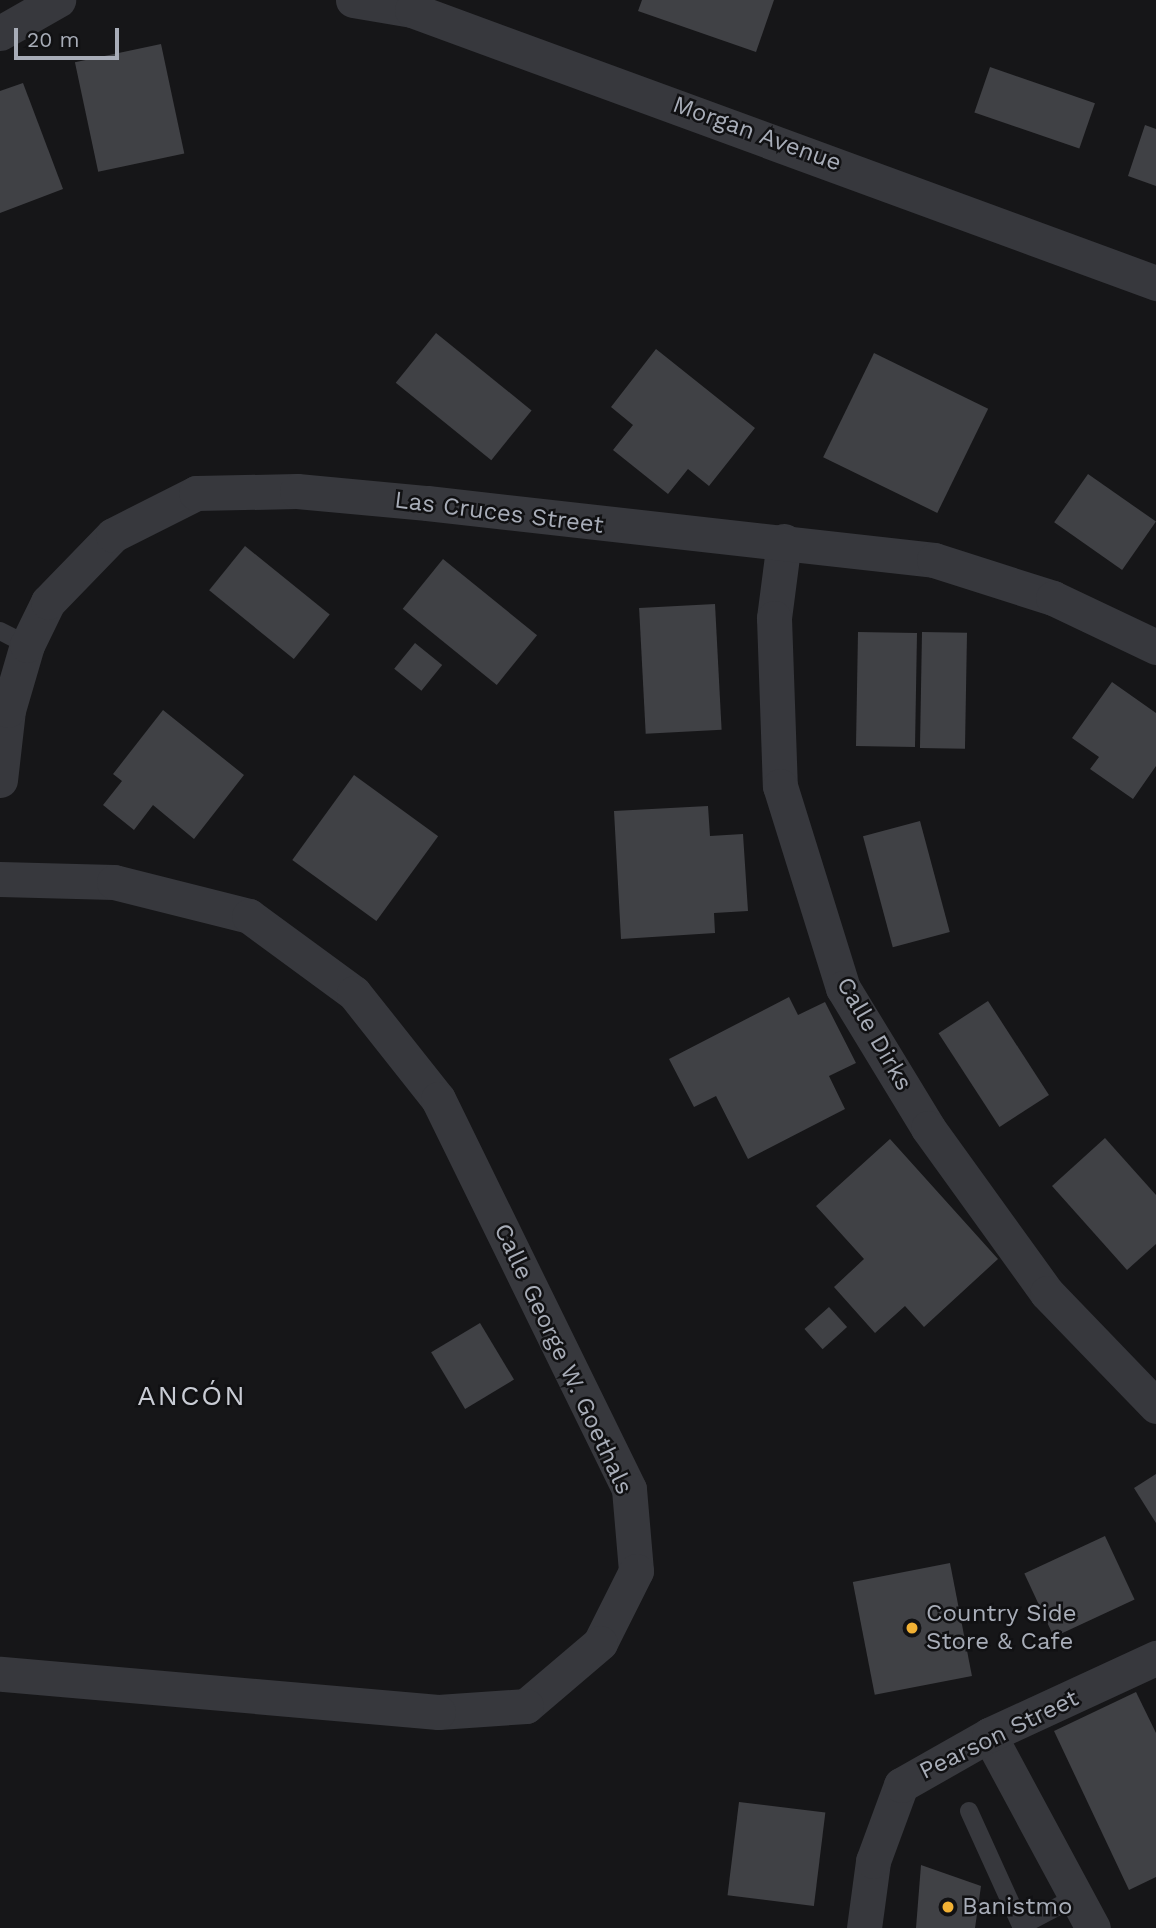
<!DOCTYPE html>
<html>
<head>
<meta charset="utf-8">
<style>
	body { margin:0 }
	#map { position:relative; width:1156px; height:1928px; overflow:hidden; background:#161618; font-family:"Work Sans",sans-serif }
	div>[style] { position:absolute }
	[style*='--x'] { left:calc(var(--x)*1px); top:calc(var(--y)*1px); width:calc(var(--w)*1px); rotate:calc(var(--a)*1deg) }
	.building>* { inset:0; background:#404145; transform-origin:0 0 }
	.service>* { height:18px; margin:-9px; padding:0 9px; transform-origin:9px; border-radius:9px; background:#37383d }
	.minor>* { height:35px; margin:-17.5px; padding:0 17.5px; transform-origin:17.5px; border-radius:17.5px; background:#37383d }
	.dots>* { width:19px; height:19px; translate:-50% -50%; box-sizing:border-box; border:4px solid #111113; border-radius:50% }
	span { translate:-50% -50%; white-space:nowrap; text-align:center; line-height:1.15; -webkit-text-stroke:5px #111113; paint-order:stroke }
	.street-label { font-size:24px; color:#a8adb8 }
	.poi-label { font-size:24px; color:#a8adb8 }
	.left { translate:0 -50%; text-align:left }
	.quarter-label { font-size:28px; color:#c9ccd4; letter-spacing:2px }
	.scale { position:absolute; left:14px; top:28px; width:105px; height:32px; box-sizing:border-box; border:4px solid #a8adb8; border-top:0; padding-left:9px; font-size:21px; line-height:24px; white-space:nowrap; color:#a8adb8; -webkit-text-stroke:5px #111113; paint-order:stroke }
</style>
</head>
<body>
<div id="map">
	<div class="building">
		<div style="clip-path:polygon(642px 0,774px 0,756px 52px,638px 11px)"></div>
		<div style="left:161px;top:44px;width:112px;height:88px;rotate:78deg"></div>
		<div style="left:990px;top:67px;width:111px;height:48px;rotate:19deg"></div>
		<div style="clip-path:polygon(23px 83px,63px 189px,0 213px,0 91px)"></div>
		<div style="clip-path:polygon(1145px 125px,1156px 129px,1156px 186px,1128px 176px)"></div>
		<div style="left:436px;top:333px;width:123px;height:64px;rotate:39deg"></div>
		<div style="clip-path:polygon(656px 349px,755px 428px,709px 486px,688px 469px,668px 494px,613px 450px,633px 425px,611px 407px)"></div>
		<div style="left:874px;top:353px;width:127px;height:116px;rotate:26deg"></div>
		<div style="left:1088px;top:474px;width:83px;height:59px;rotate:35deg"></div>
		<div style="left:245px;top:546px;width:109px;height:57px;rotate:39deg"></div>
		<div style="left:443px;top:559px;width:121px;height:64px;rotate:39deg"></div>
		<div style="left:715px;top:604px;width:126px;height:76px;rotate:87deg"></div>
		<div style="left:858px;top:632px;width:59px;height:114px;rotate:1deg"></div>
		<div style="left:922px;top:632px;width:45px;height:116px;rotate:1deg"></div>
		<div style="left:415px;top:643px;width:35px;height:33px;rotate:39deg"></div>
		<div style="clip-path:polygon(1112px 682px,1156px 713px,1156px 766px,1133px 799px,1090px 769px,1099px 757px,1072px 738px)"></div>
		<div style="clip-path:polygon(163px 710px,244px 775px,194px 839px,153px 805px,134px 830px,103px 805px,122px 781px,113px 774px)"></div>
		<div style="left:354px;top:775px;width:104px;height:105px;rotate:36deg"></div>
		<div style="clip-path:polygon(708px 806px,710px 836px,743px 834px,748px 911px,714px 913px,715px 933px,621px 939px,614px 811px)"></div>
		<div style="left:920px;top:821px;width:115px;height:59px;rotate:75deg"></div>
		<div style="clip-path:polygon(789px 997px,798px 1015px,825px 1002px,856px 1063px,829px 1076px,845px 1109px,748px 1159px,716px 1096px,694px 1107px,669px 1059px)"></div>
		<div style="left:988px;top:1001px;width:112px;height:59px;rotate:57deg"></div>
		<div style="clip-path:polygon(1105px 1138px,1156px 1195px,1156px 1244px,1127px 1270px,1052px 1186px)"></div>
		<div style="clip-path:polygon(890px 1139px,998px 1259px,924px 1327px,905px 1306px,875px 1333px,834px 1287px,864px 1259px,816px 1206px)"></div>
		<div style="left:829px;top:1307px;width:27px;height:33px;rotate:48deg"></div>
		<div style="left:480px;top:1323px;width:66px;height:57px;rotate:59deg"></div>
		<div style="clip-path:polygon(1156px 1474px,1156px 1523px,1134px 1488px)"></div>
		<div style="left:1105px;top:1536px;width:70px;height:89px;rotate:65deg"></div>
		<div style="left:950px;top:1563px;width:115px;height:99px;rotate:79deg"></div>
		<div style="clip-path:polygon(1136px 1692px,1156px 1733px,1156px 1877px,1129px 1890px,1054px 1731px)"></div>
		<div style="left:739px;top:1802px;width:87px;height:94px;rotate:7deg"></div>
		<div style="clip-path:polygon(921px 1865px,981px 1886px,975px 1928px,916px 1928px)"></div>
	</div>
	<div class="service">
		<div style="--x:0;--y:631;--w:30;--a:27"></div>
		<div style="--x:969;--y:1811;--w:128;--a:65.6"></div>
		<div style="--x:1021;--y:1926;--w:62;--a:-27.8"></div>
	</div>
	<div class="minor">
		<div style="--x:353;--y:0;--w:60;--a:9.6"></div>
		<div style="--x:412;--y:10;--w:793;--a:20.15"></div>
		<div style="--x:0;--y:33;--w:67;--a:-29.6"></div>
		<div style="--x:784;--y:541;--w:78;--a:97.4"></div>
		<div style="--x:774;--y:618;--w:168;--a:88"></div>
		<div style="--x:780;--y:786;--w:212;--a:72.7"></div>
		<div style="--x:843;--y:988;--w:164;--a:58.7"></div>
		<div style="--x:928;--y:1128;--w:203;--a:54.2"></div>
		<div style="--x:1047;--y:1293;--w:157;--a:46"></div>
		<div style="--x:0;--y:780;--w:70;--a:-83.5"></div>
		<div style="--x:8;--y:710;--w:68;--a:-73.7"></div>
		<div style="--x:27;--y:645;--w:48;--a:-64"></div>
		<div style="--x:48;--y:602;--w:93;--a:-45.9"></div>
		<div style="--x:113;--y:535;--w:93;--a:-26.8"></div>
		<div style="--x:196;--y:493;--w:101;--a:-1.1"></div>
		<div style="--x:297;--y:491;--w:131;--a:5.3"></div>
		<div style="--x:427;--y:503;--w:510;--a:6.41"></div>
		<div style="--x:934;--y:560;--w:125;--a:17.7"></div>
		<div style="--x:1053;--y:598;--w:114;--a:25.4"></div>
		<div style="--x:0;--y:879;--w:114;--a:1.5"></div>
		<div style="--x:114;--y:882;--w:139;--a:14.1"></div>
		<div style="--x:249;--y:916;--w:130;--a:36.3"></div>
		<div style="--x:354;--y:993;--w:135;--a:51.6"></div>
		<div style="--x:438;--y:1099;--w:434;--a:63.9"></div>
		<div style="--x:629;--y:1489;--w:82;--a:85.1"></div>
		<div style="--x:636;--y:1571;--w:80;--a:116.6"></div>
		<div style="--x:600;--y:1643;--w:97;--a:139.6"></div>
		<div style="--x:526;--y:1706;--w:88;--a:176.1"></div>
		<div style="--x:438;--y:1712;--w:440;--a:-175"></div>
		<div style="--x:989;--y:1735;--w:219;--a:61.7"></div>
		<div style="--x:864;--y:1928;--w:68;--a:-82.3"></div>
		<div style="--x:873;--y:1861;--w:81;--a:-69.8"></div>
		<div style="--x:901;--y:1785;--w:101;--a:-29.6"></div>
		<div style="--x:989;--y:1735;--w:184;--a:-24.8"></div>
	</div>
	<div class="dots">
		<div style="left:912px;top:1628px;background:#f2b134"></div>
		<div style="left:948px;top:1907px;background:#f2b134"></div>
	</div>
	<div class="street-label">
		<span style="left:757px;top:134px;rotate:20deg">Morgan Avenue</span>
		<span style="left:499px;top:513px;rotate:7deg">Las Cruces Street</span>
		<span style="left:874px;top:1034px;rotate:60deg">Calle Dirks</span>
		<span style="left:563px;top:1359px;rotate:65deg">Calle George W. Goethals</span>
		<span style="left:999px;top:1735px;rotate:-26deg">Pearson Street</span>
	</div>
	<div class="poi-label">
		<span class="left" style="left:926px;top:1628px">Country Side<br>Store &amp; Cafe</span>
		<span class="left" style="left:962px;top:1907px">Banistmo</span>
	</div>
	<div class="quarter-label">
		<span style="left:192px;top:1396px">ANCÓN</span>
	</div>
	<div class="scale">20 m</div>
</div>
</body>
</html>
